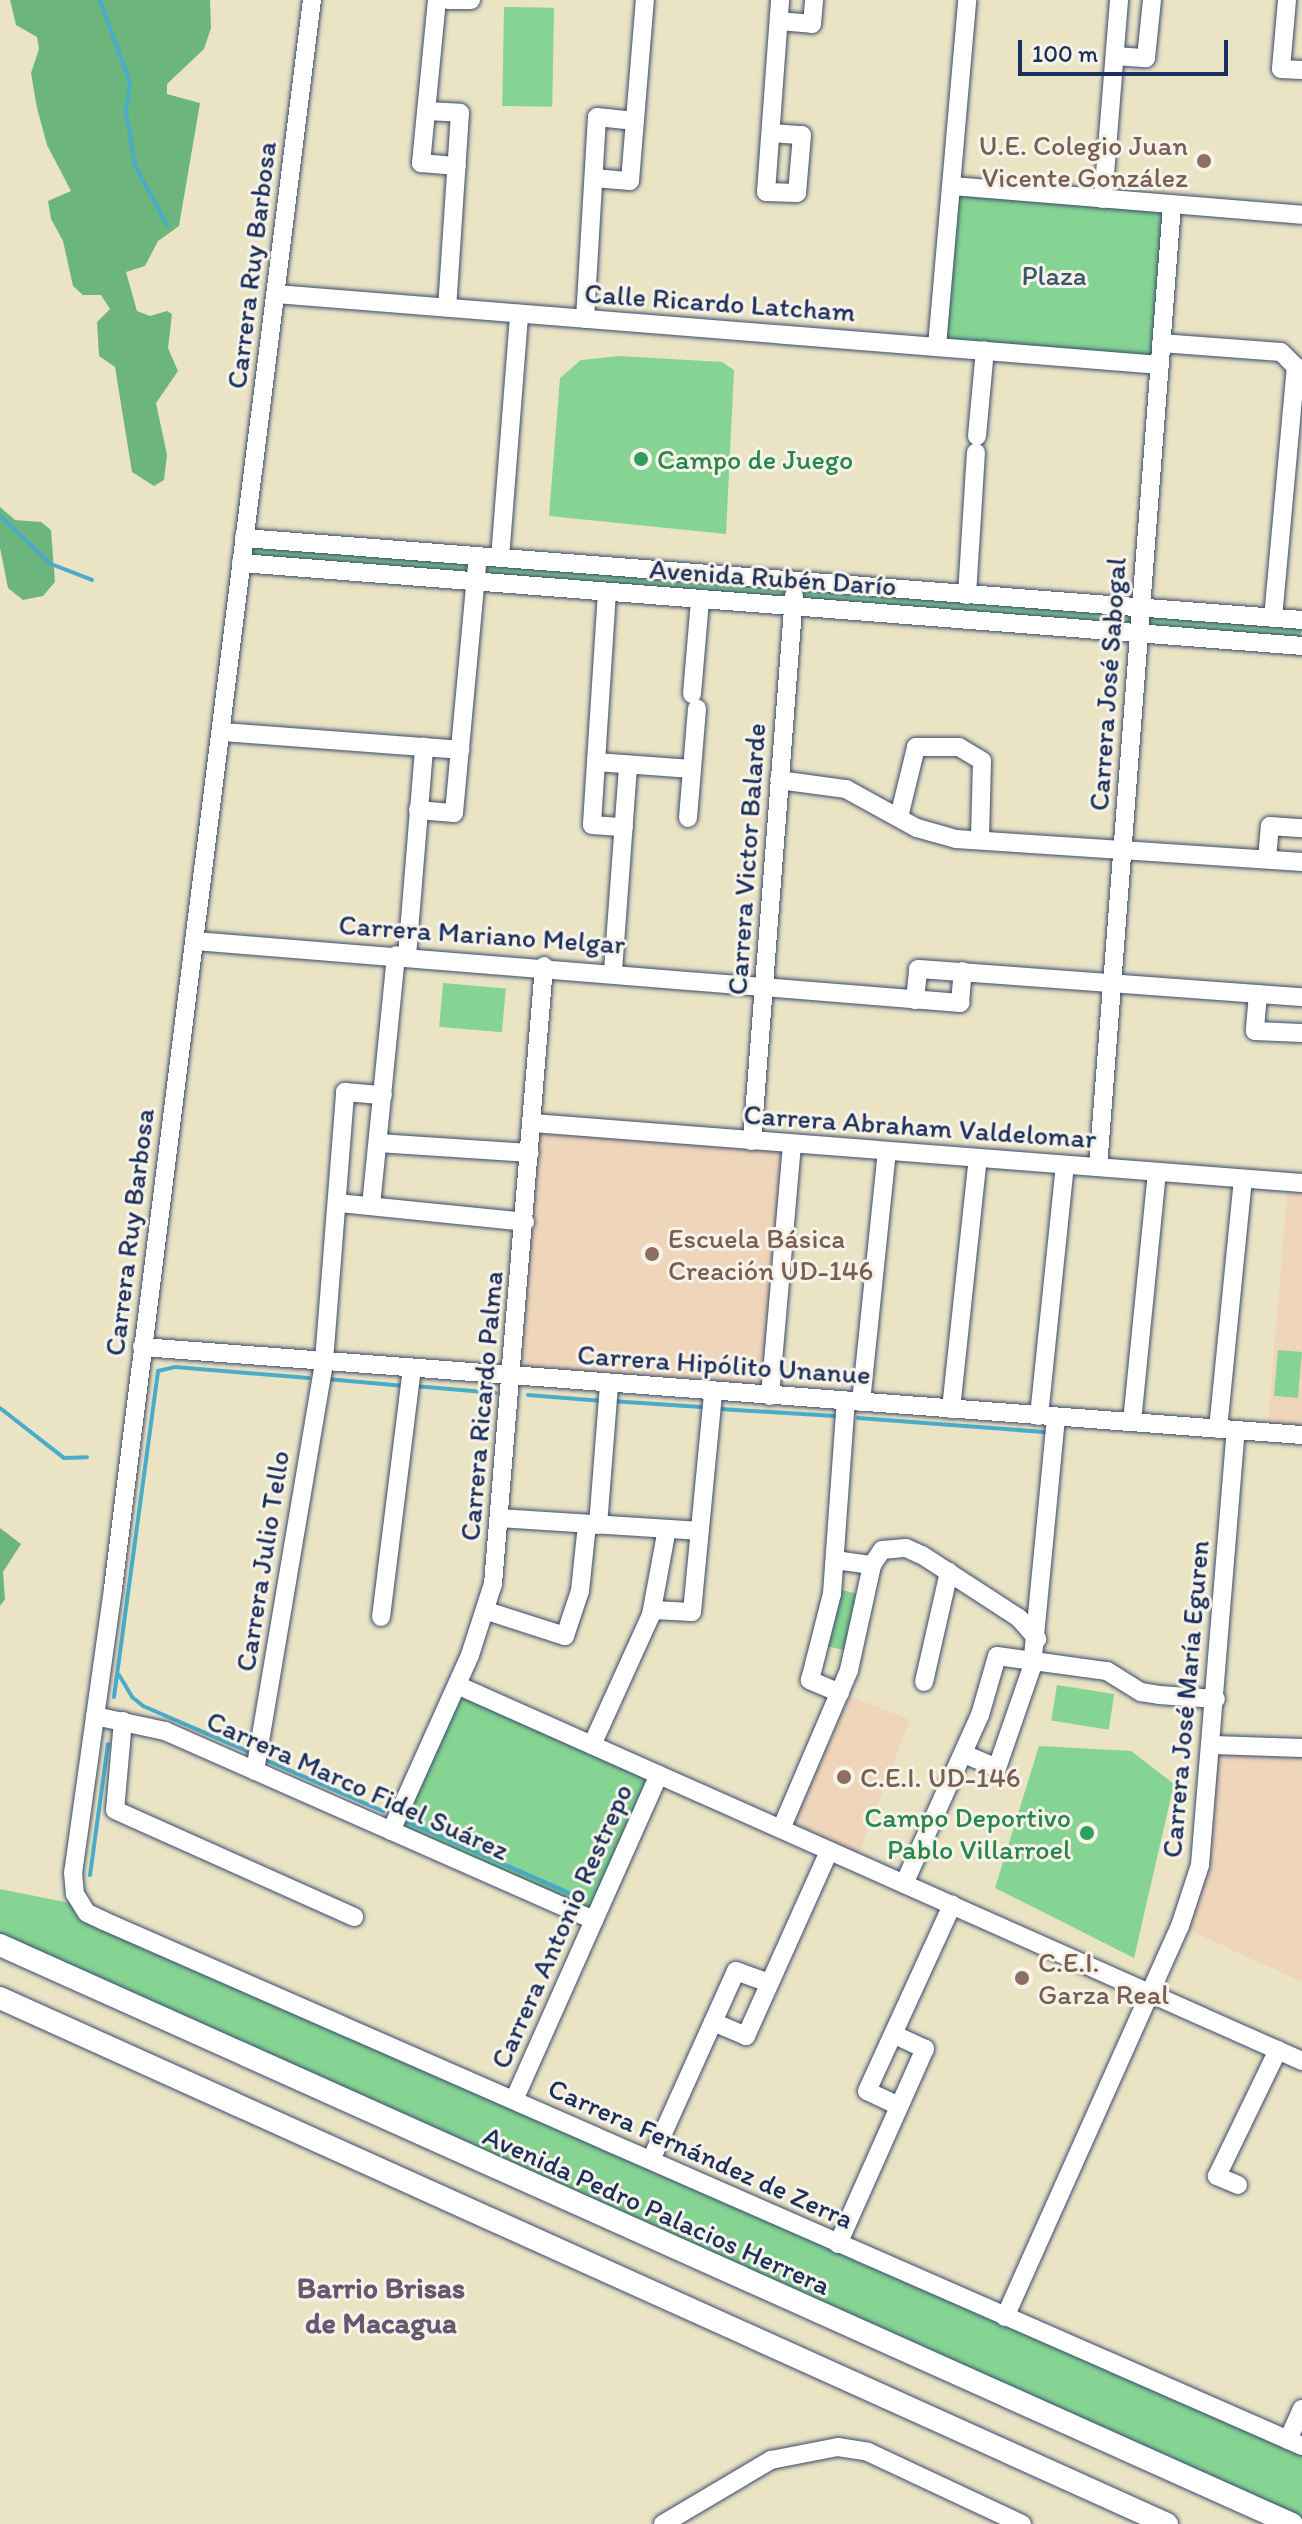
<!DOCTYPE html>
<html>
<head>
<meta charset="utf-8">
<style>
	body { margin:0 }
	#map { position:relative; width:1302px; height:2524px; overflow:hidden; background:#eae4c5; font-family:Itim,sans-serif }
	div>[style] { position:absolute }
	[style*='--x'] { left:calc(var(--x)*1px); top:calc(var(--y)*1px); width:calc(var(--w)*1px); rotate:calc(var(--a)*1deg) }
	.built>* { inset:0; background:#efd6bb; transform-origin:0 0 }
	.green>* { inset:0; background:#85d493; transform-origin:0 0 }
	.forest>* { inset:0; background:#6cb67d }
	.stream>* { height:4px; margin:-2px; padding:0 2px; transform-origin:2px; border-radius:2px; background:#4aacc9 }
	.roads { filter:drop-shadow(0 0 2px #3a4a6d) drop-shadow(0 0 2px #3a4a6d) }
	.minor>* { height:18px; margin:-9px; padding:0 9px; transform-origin:9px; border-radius:9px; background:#fff }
	.major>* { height:22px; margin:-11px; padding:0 11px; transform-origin:11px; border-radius:11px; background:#fff }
	.dots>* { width:22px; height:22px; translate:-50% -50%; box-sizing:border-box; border:4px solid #f7f3e8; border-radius:50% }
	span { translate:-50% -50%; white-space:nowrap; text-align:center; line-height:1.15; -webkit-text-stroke:6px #f7f3e8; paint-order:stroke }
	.education-label { font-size:28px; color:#785e54 }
	.right { translate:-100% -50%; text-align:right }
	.left { translate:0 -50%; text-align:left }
	.street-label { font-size:28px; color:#1b2f5e }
	.park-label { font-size:28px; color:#36586b }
	.leisure-label { font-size:28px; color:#27864d }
	.neighbourhood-label { font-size:30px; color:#655870; font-weight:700 }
	.scale { position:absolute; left:1018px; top:40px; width:210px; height:36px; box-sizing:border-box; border:4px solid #1b2f5e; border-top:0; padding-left:10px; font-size:24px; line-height:28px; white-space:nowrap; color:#1b2f5e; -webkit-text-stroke:6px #f7f3e8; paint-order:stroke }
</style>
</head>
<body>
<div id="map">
	<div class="built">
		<div style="left:533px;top:1123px;width:260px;height:254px;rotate:5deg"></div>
		<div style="clip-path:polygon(1288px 1182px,1302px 1183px,1302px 1435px,1267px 1433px)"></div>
		<div style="left:841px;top:1693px;width:74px;height:149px;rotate:21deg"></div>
		<div style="clip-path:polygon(1213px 1745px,1302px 1748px,1302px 1982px,1180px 1926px)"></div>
	</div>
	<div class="green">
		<div style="left:504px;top:7px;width:50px;height:99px;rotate:1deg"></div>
		<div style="left:952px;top:186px;width:221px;height:161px;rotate:5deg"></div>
		<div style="clip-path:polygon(620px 356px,722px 362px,734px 370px,726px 534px,549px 516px,560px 378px,581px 360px)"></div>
		<div style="left:244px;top:538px;width:1061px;height:25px;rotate:4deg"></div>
		<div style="left:443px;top:983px;width:63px;height:44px;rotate:5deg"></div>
		<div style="left:1278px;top:1350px;width:24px;height:46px;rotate:5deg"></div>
		<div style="left:837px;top:1589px;width:28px;height:58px;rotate:13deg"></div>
		<div style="left:457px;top:1685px;width:221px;height:160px;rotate:24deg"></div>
		<div style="left:1057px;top:1685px;width:58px;height:36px;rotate:9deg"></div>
		<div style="clip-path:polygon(1039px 1746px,1131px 1751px,1174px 1784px,1134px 1958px,995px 1888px)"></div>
		<div style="clip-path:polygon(0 1889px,80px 1905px,1302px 2446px,1302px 2524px,0 1945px)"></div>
	</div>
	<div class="forest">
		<div style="clip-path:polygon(10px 0,210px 0,211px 28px,204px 49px,167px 84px,167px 94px,200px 103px,179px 226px,158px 241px,145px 266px,126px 272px,137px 311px,150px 316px,167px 311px,172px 314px,168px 348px,178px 371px,156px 403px,167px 455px,164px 480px,154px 486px,132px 472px,115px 367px,99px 356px,97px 322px,110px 309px,101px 295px,83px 295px,73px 286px,63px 241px,51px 219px,48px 201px,71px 191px,47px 145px,37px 108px,31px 73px,39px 49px,37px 37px,16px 25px)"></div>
		<div style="clip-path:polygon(0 507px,15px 520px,41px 522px,51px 530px,55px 582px,43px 596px,23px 600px,8px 588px,0 548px)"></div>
		<div style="clip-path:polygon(0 1528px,21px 1544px,3px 1572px,5px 1599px,0 1606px)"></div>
	</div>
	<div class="stream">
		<div style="--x:100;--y:0;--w:88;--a:70.1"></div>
		<div style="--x:130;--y:83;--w:29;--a:98"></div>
		<div style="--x:126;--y:112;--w:55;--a:80.5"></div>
		<div style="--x:135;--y:166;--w:67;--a:61.5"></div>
		<div style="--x:0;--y:516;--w:70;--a:43.3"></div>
		<div style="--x:51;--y:564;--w:44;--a:21.3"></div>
		<div style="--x:327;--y:1379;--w:78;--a:5.1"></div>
		<div style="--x:414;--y:1386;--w:82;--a:4.9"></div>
		<div style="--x:528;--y:1395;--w:75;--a:4.6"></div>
		<div style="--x:611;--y:1401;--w:90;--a:3.8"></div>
		<div style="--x:0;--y:1408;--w:81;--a:38"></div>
		<div style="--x:64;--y:1458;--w:23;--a:-2"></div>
		<div style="--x:720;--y:1409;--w:115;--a:3.5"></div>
		<div style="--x:858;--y:1418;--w:189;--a:4.3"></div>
		<div style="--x:119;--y:1675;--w:26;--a:59"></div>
		<div style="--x:132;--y:1697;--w:14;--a:39"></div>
		<div style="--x:143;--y:1706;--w:113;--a:23.4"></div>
		<div style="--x:114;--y:1697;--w:329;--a:-82.3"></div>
		<div style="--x:158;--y:1371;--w:17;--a:-13"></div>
		<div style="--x:175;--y:1367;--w:134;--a:4.7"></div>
		<div style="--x:266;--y:1760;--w:128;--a:23.6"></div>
		<div style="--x:406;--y:1821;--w:193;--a:23.8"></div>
		<div style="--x:90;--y:1875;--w:132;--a:-82.2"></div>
	</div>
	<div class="roads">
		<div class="minor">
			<div style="--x:312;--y:0;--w:1601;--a:97.14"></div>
			<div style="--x:113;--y:1589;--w:286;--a:98"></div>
			<div style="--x:73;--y:1872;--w:22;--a:85"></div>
			<div style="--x:75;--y:1894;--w:22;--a:58"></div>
			<div style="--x:87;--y:1913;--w:19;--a:25"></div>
			<div style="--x:104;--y:1921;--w:1308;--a:23.66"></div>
			<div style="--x:437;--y:0;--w:164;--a:95.6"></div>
			<div style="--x:421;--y:163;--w:36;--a:5"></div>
			<div style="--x:448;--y:0;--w:23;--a:0"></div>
			<div style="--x:1287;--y:0;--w:69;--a:95"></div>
			<div style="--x:1281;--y:69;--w:21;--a:3"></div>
			<div style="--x:779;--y:21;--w:33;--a:5"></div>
			<div style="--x:812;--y:24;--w:24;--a:-85"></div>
			<div style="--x:1115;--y:56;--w:31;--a:4"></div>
			<div style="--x:1146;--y:58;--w:58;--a:-84.1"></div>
			<div style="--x:427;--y:111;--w:33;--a:3"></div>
			<div style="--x:460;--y:113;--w:195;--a:93.8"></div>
			<div style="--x:771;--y:133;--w:31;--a:4"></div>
			<div style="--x:802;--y:135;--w:58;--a:94.9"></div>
			<div style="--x:797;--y:193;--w:31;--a:-178"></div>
			<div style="--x:766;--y:192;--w:193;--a:-85.8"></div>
			<div style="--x:594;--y:178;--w:36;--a:5"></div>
			<div style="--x:630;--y:181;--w:182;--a:-85.3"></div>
			<div style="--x:952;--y:186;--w:351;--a:4.7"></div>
			<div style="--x:1103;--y:199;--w:200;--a:-85.4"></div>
			<div style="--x:276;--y:294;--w:887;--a:4.59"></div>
			<div style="--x:585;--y:319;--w:202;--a:-86.6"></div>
			<div style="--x:597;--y:117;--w:38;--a:6"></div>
			<div style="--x:1161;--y:343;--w:120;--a:4.3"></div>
			<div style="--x:1281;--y:352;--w:21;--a:45"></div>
			<div style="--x:937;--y:346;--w:347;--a:-85"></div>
			<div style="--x:977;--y:436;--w:86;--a:-84.7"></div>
			<div style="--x:244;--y:538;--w:1061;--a:4.43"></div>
			<div style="--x:500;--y:558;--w:245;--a:-85.5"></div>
			<div style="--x:241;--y:563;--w:1064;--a:4.47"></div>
			<div style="--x:607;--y:592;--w:233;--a:93.7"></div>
			<div style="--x:592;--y:825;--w:32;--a:4"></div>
			<div style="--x:967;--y:595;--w:143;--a:-86.4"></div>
			<div style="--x:1273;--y:618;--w:252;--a:-84.8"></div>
			<div style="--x:692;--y:694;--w:94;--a:-85.1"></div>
			<div style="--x:222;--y:732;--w:239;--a:4.3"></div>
			<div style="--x:596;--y:762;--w:96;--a:4.2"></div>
			<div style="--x:779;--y:780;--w:68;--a:7.7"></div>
			<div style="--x:846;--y:789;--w:81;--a:28.8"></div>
			<div style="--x:917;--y:828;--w:41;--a:15.8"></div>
			<div style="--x:956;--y:839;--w:347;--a:3.8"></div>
			<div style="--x:418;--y:810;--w:36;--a:5"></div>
			<div style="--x:454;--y:813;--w:258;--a:-84.7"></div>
			<div style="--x:899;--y:817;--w:72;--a:-76.3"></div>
			<div style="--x:916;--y:747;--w:43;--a:0"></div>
			<div style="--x:959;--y:747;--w:27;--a:31"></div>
			<div style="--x:982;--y:761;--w:79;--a:91.5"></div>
			<div style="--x:688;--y:818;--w:110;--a:-85.3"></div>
			<div style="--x:1267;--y:859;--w:33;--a:-85"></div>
			<div style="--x:1270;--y:826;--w:32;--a:4"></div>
			<div style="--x:195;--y:941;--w:768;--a:4.63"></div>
			<div style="--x:960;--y:1003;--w:32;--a:-85"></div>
			<div style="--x:407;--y:956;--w:210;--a:-85.3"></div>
			<div style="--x:613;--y:971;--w:207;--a:-85.8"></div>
			<div style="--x:1258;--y:994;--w:37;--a:95"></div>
			<div style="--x:1255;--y:1031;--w:47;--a:2.4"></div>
			<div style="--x:915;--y:1000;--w:31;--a:-84"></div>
			<div style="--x:918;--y:969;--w:385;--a:4.2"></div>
			<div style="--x:533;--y:1123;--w:771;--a:4.46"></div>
			<div style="--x:752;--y:1141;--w:547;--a:-85.59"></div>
			<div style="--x:378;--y:1143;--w:152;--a:3.8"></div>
			<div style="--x:1098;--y:1167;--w:965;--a:-85.6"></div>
			<div style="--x:339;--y:1203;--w:187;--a:5.8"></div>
			<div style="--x:371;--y:1206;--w:252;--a:-84.3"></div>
			<div style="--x:142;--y:1347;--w:1163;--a:4.34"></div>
			<div style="--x:770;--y:1396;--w:253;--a:-85"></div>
			<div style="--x:861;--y:1402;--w:251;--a:-84.1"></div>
			<div style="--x:951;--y:1409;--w:252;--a:-83.9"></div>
			<div style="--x:1039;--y:1416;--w:252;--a:-84.1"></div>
			<div style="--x:1132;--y:1422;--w:251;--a:-84.3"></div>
			<div style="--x:1218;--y:1429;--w:251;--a:-84.3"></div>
			<div style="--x:500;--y:1518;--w:200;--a:3.7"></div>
			<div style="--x:598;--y:1525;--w:141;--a:-85.5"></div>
			<div style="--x:835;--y:1560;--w:37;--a:8"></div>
			<div style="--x:653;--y:1610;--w:39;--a:3"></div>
			<div style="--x:692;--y:1612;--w:221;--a:-84.5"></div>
			<div style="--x:487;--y:1611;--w:82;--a:17.8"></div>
			<div style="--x:565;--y:1636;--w:47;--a:-71.6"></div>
			<div style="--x:580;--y:1591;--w:67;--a:-84"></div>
			<div style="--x:381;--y:1617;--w:251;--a:-82.9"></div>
			<div style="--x:924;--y:1682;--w:113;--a:-77.2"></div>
			<div style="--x:457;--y:1685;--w:925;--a:23.99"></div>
			<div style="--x:840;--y:1693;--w:33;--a:-157"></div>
			<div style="--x:810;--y:1680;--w:89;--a:-75.7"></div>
			<div style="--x:832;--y:1594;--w:194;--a:-85.9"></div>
			<div style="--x:95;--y:1716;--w:72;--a:12.1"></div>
			<div style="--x:165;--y:1731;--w:469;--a:23.8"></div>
			<div style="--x:123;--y:1721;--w:89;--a:95.1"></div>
			<div style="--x:115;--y:1810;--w:262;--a:24.1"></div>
			<div style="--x:592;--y:1745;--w:143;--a:-65.6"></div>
			<div style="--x:651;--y:1615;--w:87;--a:-79.5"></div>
			<div style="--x:1213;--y:1745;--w:89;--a:1.9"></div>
			<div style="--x:964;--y:1754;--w:36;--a:23"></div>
			<div style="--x:997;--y:1768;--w:107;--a:-70.9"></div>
			<div style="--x:1032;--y:1667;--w:251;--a:-84.5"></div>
			<div style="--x:255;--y:1771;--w:416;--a:-80.4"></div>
			<div style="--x:324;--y:1361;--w:270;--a:-85.5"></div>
			<div style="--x:345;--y:1092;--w:38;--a:5"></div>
			<div style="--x:781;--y:1829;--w:173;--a:-66.8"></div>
			<div style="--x:849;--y:1670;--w:107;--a:-77.6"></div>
			<div style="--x:872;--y:1565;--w:18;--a:-56"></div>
			<div style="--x:882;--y:1550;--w:24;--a:-5"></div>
			<div style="--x:906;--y:1548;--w:17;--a:24"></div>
			<div style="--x:922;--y:1555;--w:116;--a:33"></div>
			<div style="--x:1019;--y:1618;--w:28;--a:49"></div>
			<div style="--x:391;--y:1831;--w:193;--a:-65.8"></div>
			<div style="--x:470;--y:1655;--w:75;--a:-72.1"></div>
			<div style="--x:493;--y:1584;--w:620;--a:-85.28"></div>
			<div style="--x:904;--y:1884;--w:185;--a:-65.8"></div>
			<div style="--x:980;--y:1715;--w:61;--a:-73.9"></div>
			<div style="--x:997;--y:1656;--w:111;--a:7.8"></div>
			<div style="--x:1107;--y:1671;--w:40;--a:32"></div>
			<div style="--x:1141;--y:1692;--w:18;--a:9"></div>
			<div style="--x:1159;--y:1695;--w:57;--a:4"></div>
			<div style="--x:713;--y:2022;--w:36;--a:23"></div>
			<div style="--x:746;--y:2036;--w:203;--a:-65.8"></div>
			<div style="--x:514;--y:2100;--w:356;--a:-66"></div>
			<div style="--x:899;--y:2106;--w:35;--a:-155"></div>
			<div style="--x:867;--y:2091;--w:205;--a:-65.4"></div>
			<div style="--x:651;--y:2160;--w:207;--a:-65.8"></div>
			<div style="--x:736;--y:1971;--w:35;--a:20"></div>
			<div style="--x:1238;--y:2185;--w:23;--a:-157"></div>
			<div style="--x:1217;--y:2176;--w:140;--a:-64.2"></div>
			<div style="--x:838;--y:2244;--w:214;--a:-66"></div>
			<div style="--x:925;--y:2049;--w:35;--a:-155"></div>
			<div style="--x:1005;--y:2317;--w:428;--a:-65.9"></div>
			<div style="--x:1180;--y:1926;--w:64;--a:-71.8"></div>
			<div style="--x:1200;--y:1865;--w:435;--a:-85.3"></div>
			<div style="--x:1288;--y:2440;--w:34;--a:-66"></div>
			<div style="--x:663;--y:2524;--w:126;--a:-30.7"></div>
			<div style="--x:771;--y:2460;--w:68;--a:-11"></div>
			<div style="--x:838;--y:2447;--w:30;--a:9"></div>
			<div style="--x:868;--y:2452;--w:170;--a:25.1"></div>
		</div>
		<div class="major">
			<div style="--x:0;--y:1945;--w:1416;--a:24.14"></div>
			<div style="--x:0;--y:1998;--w:1280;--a:24.26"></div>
		</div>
	</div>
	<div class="dots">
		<div style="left:1204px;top:161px;background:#8d6e63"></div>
		<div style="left:641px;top:459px;background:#2e9e5b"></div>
		<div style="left:652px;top:1254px;background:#8d6e63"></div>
		<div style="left:844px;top:1777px;background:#8d6e63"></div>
		<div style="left:1087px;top:1833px;background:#2e9e5b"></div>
		<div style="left:1022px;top:1978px;background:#8d6e63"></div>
	</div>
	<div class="education-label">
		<span class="right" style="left:1188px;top:161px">U.E. Colegio Juan<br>Vicente González</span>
		<span class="left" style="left:668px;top:1254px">Escuela Básica<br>Creación UD-146</span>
		<span class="left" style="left:860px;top:1777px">C.E.I. UD-146</span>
		<span class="left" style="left:1038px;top:1978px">C.E.I.<br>Garza Real</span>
	</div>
	<div class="street-label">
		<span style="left:251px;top:265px;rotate:-83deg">Carrera Ruy Barbosa</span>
		<span style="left:720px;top:302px;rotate:4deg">Calle Ricardo Latcham</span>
		<span style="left:773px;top:577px;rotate:4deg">Avenida Rubén Darío</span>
		<span style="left:1107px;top:684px;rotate:-86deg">Carrera José Sabogal</span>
		<span style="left:746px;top:859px;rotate:-86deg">Carrera Victor Balarde</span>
		<span style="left:482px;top:934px;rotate:4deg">Carrera Mariano Melgar</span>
		<span style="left:920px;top:1126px;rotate:4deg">Carrera Abraham Valdelomar</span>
		<span style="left:129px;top:1232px;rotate:-83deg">Carrera Ruy Barbosa</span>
		<span style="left:724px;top:1364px;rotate:4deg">Carrera Hipólito Unanue</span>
		<span style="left:481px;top:1406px;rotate:-85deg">Carrera Ricardo Palma</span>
		<span style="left:262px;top:1561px;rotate:-81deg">Carrera Julio Tello</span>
		<span style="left:1185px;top:1699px;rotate:-85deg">Carrera José María Eguren</span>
		<span style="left:358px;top:1785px;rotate:24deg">Carrera Marco Fidel Suárez</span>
		<span style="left:561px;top:1926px;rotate:-66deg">Carrera Antonio Restrepo</span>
		<span style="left:701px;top:2153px;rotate:24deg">Carrera Fernández de Zerra</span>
		<span style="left:657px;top:2210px;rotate:24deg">Avenida Pedro Palacios Herrera</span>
	</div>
	<div class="park-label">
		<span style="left:1054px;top:275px">Plaza</span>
	</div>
	<div class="leisure-label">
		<span class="left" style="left:657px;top:459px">Campo de Juego</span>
		<span class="right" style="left:1071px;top:1833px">Campo Deportivo<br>Pablo Villarroel</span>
	</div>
	<div class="neighbourhood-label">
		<span style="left:381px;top:2305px">Barrio Brisas<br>de Macagua</span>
	</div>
	<div class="scale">100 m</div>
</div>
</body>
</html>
